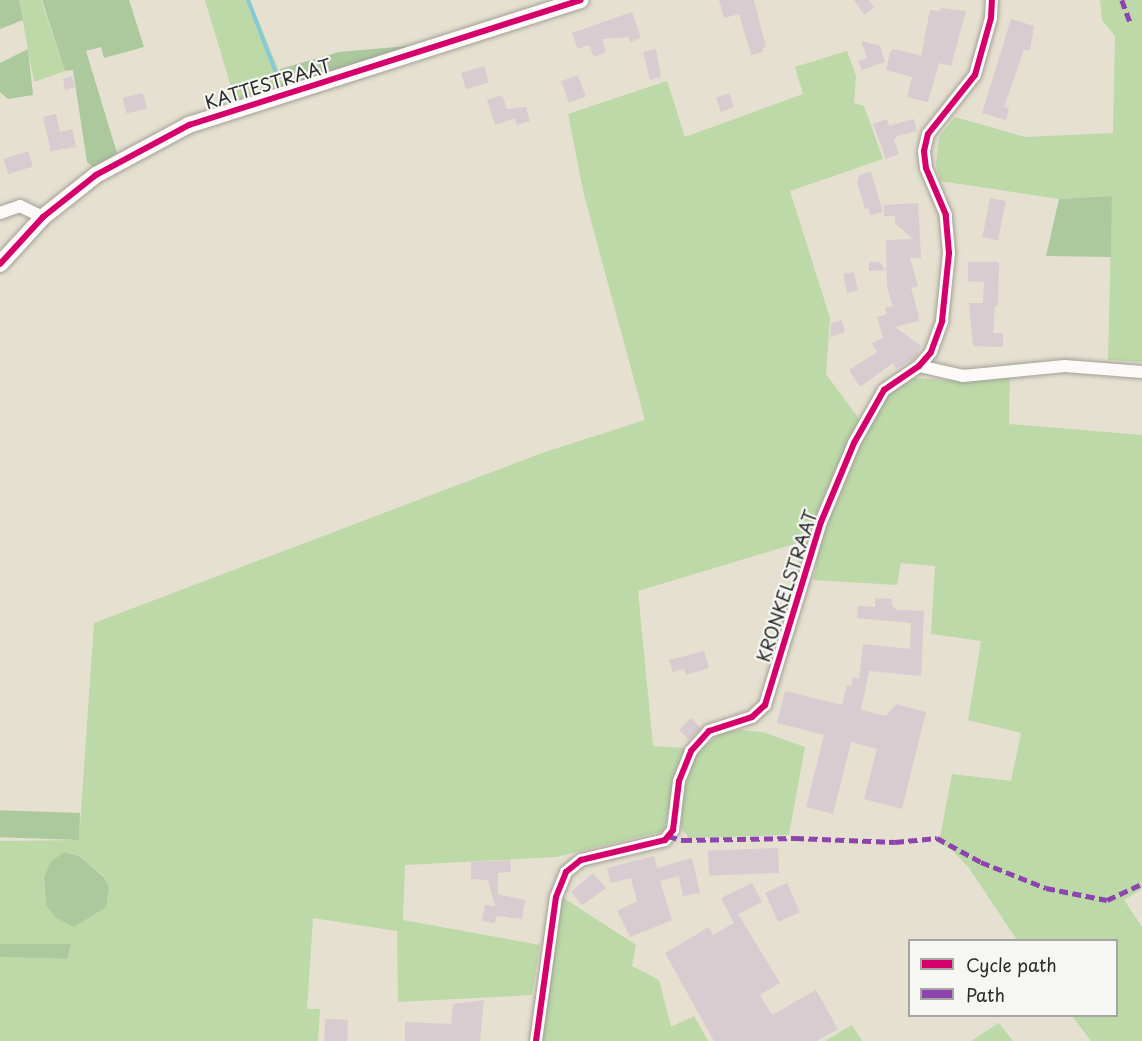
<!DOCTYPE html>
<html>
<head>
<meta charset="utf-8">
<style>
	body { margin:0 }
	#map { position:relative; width:1142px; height:1041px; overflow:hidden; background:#e5e0d0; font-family:"Playpen Sans",sans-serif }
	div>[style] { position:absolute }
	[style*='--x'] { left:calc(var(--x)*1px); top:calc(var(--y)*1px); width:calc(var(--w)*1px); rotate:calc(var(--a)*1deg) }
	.green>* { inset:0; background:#bcd9a7 }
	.forest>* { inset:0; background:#abc99d; transform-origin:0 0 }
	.stream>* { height:4px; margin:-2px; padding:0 2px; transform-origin:2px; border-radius:2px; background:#86cad8 }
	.building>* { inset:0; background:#d8ccd0; transform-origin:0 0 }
	.roads { filter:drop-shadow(0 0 2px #a29f96) drop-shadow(0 0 2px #a29f96) }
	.street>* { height:12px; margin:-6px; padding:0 6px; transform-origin:6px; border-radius:6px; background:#fbfaf8 }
	.secondary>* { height:16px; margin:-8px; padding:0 8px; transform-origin:8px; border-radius:8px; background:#fbfaf8 }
	.quiet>* { height:4.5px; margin-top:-2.25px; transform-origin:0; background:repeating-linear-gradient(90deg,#8e44ad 0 9px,transparent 0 13.5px) }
	.cycleway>* { height:6px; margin:-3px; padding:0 3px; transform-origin:3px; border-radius:3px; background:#d6006c }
	span { translate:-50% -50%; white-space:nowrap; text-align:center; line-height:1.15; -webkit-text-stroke:4.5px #f6f6f2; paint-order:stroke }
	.street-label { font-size:18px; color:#2b2b2b }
	.legend { position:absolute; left:908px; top:939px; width:210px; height:78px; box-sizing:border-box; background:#f6f6f2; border:2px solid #a5a5a2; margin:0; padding:8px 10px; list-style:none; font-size:18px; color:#2b2b2b }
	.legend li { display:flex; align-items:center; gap:12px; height:30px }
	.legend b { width:30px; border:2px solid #a5a5a2 }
</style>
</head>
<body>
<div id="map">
	<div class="green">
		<div style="clip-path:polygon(19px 0,41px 0,65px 71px,34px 82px)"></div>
		<div style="clip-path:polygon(205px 0,250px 0,285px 86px,235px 100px)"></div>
		<div style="clip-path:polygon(1100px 0,1142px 0,1142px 362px,1108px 360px,1112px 196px,1059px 199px,940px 181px,936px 165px,939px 137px,955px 117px,1025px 137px,1113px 133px,1115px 36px,1102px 20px)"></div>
		<div style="clip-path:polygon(evenodd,847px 51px,856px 76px,854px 103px,864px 106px,883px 159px,790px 191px,830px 318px,826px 374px,859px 419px,804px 541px,638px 591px,653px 746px,684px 748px,664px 831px,556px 857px,405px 865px,403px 920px,540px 945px,532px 995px,398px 1002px,397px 931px,313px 918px,307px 1009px,320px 1009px,318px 1041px,0 1041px,0 957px,67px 959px,71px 944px,0 944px,0 841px,79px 840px,94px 623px,542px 453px,645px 420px,584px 195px,568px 114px,667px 81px,685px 137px,803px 94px,795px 67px,847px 51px,64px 852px,79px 856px,104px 876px,109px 887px,46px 905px,44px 877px,51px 861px,64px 852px)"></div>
		<div style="clip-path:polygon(1010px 376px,1009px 424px,1142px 435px,1142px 889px,1124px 900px,1142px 927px,1142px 1041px,1091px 1041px,1072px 1016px,1116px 1016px,1116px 940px,1017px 940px,969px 868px,951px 849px,939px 843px,952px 774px,1011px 781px,1021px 733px,968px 720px,981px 641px,931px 634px,935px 566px,901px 563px,897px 585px,813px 580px,821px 539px,866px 430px,888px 394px,915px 378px,966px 381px)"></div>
		<div style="clip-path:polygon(740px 730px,763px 732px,805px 747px,789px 835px,689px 838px,682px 829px,681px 808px,685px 779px,696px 754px,719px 734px)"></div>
		<div style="clip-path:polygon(562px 897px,636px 945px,632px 966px,659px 980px,671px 1027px,694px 1016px,708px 1041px,542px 1041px)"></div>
		<div style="clip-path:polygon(999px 1023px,1013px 1041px,971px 1041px)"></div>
		<div style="clip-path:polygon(852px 1025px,862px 1041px,825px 1041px)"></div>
	</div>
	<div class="forest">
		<div style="clip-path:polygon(0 0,19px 0,23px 20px,0 29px)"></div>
		<div style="clip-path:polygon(42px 0,129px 0,144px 47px,104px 58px,101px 47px,86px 51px,117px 153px,93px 167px,87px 162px,73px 70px,65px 71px)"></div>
		<div style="clip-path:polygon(408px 46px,409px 49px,285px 86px,280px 69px,339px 52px)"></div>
		<div style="clip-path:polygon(28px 49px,33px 95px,8px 99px,0 92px,0 63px)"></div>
		<div style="clip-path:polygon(1112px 196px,1111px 257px,1046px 256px,1059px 199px)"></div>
		<div style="left:80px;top:813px;width:27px;height:80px;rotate:92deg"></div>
		<div style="clip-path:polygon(64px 852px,79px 856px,104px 877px,109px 887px,106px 907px,74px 927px,55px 917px,46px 905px,44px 877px,51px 861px)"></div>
		<div style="clip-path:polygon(0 944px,71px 944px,67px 959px,0 957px)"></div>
	</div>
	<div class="stream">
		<div style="--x:248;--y:0;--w:78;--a:69"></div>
	</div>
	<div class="building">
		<div style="clip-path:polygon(719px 0,754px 0,766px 47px,762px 48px,763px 52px,751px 55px,739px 14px,724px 18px)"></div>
		<div style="clip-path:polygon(854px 0,869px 0,874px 8px,864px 15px)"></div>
		<div style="clip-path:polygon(941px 8px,966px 11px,951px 66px,939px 63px,928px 102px,907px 97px,912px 77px,886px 70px,890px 52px,894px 49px,921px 56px,930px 10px,940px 11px)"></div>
		<div style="clip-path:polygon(632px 12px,641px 38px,630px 42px,628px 37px,602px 39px,606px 52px,594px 57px,589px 45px,578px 49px,572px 33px)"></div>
		<div style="clip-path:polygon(1011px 19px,1034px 26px,1030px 50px,1024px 50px,1004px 107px,1009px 108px,1006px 120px,982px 113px)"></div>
		<div style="clip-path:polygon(861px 41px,880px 46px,885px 62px,862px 70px,858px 61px,867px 58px)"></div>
		<div style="clip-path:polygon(656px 49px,661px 77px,650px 80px,643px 52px)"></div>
		<div style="left:484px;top:66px;width:17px;height:24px;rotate:73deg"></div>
		<div style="left:578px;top:75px;width:23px;height:18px;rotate:70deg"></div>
		<div style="clip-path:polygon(72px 76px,75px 87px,65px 90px,63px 79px)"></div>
		<div style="left:143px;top:93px;width:16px;height:21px;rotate:76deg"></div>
		<div style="left:729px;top:93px;width:15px;height:14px;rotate:70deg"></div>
		<div style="clip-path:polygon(502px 95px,507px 109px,526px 107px,530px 121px,517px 125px,515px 118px,495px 125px,487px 100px)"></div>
		<div style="clip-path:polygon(56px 114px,60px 132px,72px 129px,76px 147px,51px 151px,43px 117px)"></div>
		<div style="clip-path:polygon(887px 119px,889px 126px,914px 119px,917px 131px,897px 136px,894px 140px,899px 154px,886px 159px,873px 124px)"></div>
		<div style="left:28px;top:151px;width:16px;height:26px;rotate:72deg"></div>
		<div style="clip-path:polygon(871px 172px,883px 212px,870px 215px,869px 208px,865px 209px,857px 182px,859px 175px)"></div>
		<div style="left:990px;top:198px;width:16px;height:40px;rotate:11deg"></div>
		<div style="clip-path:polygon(918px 203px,921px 258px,910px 258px,918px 286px,911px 288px,919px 316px,918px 321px,895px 327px,921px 346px,916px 357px,896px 369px,893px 363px,860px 387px,849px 370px,877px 352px,872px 343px,883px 338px,877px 317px,887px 314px,885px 308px,893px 306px,887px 287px,886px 240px,913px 239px,895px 223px,895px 216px,884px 216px,884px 205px)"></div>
		<div style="clip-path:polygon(869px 262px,880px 262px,885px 270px,869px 271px)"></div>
		<div style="clip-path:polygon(968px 262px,999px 262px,998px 306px,995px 306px,993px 333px,1003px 333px,1003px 347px,973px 346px,969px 303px,983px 303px,984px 282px,968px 281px)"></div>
		<div style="left:854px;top:272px;width:19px;height:11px;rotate:78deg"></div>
		<div style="clip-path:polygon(842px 320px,845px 332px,830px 337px,831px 323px)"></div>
		<div style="clip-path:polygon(875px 598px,892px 599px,892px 606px,898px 610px,924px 611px,921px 676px,869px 671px,861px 710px,886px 716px,896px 704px,926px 712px,902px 809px,864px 799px,877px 749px,851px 742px,833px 814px,806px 807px,824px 735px,777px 723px,785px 691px,842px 705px,847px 685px,851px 686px,853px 677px,859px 679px,863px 644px,910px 649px,911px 623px,857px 618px,858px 606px,875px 607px)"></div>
		<div style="clip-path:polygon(704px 651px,709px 668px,686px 675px,684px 669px,673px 672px,669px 660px)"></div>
		<div style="left:691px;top:718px;width:14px;height:17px;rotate:45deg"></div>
		<div style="left:778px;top:848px;width:25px;height:70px;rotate:88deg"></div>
		<div style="clip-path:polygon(654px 856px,657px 868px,692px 858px,700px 893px,683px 896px,679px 876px,660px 881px,672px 920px,630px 937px,617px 911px,637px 901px,631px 878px,611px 883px,607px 868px)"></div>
		<div style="clip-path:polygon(510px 860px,511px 872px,498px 873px,498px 894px,525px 900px,522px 919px,496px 916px,495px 923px,482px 921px,485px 905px,495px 906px,488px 880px,471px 879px,471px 862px)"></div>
		<div style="clip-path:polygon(593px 873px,606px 888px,582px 905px,571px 892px)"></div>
		<div style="clip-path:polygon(752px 883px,762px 902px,738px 914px,780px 983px,760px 995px,772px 1015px,816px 990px,838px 1029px,817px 1041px,714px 1041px,665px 953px,709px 927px,713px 935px,734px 923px,721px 898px)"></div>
		<div style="left:787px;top:883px;width:32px;height:24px;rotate:66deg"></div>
		<div style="clip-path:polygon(484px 1000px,480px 1041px,405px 1041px,405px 1022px,451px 1024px,453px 1004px)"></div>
		<div style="left:325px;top:1019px;width:23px;height:22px;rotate:2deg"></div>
	</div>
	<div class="roads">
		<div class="street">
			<div style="--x:0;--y:213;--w:21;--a:-19"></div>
			<div style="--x:20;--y:206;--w:25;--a:26"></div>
			<div style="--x:919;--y:366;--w:45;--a:12.8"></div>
			<div style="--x:963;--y:376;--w:102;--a:-5.6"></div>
			<div style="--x:1065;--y:366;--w:77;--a:4.5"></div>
			<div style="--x:536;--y:1041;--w:145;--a:-82.1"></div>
			<div style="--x:556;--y:897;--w:27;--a:-68"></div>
			<div style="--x:566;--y:872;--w:19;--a:-39"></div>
			<div style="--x:581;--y:860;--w:86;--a:-13.4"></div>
			<div style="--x:665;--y:840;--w:13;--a:-51"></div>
			<div style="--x:673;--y:830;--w:49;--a:-83"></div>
			<div style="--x:679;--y:781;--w:32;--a:-68"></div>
			<div style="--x:691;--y:751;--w:27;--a:-48"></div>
			<div style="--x:709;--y:731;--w:45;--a:-18"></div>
			<div style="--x:752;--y:717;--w:18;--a:-43"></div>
			<div style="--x:765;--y:705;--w:191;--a:-73"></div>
			<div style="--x:821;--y:522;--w:86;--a:-67.3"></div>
			<div style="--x:854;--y:443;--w:61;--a:-60.5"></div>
			<div style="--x:884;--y:390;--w:42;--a:-34.4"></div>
			<div style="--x:919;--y:366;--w:18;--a:-49"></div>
			<div style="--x:931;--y:352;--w:33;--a:-70"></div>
			<div style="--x:942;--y:321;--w:68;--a:-84.1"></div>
			<div style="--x:949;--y:253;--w:38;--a:-95"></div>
			<div style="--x:946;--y:215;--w:51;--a:-113.1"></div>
			<div style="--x:926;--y:168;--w:17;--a:-97"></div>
			<div style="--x:924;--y:151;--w:17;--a:-77"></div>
			<div style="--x:928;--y:134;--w:75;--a:-51.5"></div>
			<div style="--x:975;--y:75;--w:59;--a:-74.3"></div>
			<div style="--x:991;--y:18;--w:18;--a:-87"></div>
		</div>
		<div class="secondary">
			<div style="--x:0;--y:264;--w:64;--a:-47.5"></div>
			<div style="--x:43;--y:217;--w:68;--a:-38.4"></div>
			<div style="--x:96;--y:175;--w:106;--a:-28.3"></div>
			<div style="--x:189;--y:125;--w:411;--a:-17.7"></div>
		</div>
	</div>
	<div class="quiet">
		<div style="--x:1122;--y:0;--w:27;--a:70"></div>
		<div style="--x:668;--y:836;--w:16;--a:15"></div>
		<div style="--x:683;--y:840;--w:112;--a:-1"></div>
		<div style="--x:795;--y:838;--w:100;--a:2.3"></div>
		<div style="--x:895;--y:842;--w:42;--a:-5.4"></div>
		<div style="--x:937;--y:838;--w:50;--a:28.6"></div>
		<div style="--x:981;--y:862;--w:70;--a:21.8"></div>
		<div style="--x:1046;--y:888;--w:62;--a:11.1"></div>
		<div style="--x:1107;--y:900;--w:38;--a:-25"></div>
	</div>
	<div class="cycleway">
		<div style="--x:0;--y:264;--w:64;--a:-47.5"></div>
		<div style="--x:43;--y:217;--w:68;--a:-38.4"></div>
		<div style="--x:96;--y:175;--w:106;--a:-28.3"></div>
		<div style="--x:189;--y:125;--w:411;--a:-17.7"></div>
		<div style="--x:536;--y:1041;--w:145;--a:-82.1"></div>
		<div style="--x:556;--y:897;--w:27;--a:-68"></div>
		<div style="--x:566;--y:872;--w:19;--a:-39"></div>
		<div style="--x:581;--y:860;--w:86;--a:-13.4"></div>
		<div style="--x:665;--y:840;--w:13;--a:-51"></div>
		<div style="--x:673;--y:830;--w:49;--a:-83"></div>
		<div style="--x:679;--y:781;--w:32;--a:-68"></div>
		<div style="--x:691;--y:751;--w:27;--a:-48"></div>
		<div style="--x:709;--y:731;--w:45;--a:-18"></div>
		<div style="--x:752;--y:717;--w:18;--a:-43"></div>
		<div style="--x:765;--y:705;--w:191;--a:-73"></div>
		<div style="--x:821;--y:522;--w:86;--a:-67.3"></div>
		<div style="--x:854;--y:443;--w:61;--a:-60.5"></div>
		<div style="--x:884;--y:390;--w:42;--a:-34.4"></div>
		<div style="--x:919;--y:366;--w:18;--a:-49"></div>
		<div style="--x:931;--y:352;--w:33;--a:-70"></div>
		<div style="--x:942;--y:321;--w:68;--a:-84.1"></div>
		<div style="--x:949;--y:253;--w:38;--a:-95"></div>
		<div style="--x:946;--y:215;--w:51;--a:-113.1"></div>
		<div style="--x:926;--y:168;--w:17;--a:-97"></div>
		<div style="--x:924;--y:151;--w:17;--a:-77"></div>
		<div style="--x:928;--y:134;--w:75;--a:-51.5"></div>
		<div style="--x:975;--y:75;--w:59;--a:-74.3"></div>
		<div style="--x:991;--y:18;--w:18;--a:-87"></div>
	</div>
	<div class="street-label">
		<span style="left:268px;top:84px;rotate:-17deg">KATTESTRAAT</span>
		<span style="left:787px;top:586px;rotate:-72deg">KRONKELSTRAAT</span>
	</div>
	<ul class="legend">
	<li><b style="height:8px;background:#d6006c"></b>Cycle path</li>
	<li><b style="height:8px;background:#8e44ad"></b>Path</li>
	</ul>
</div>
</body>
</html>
